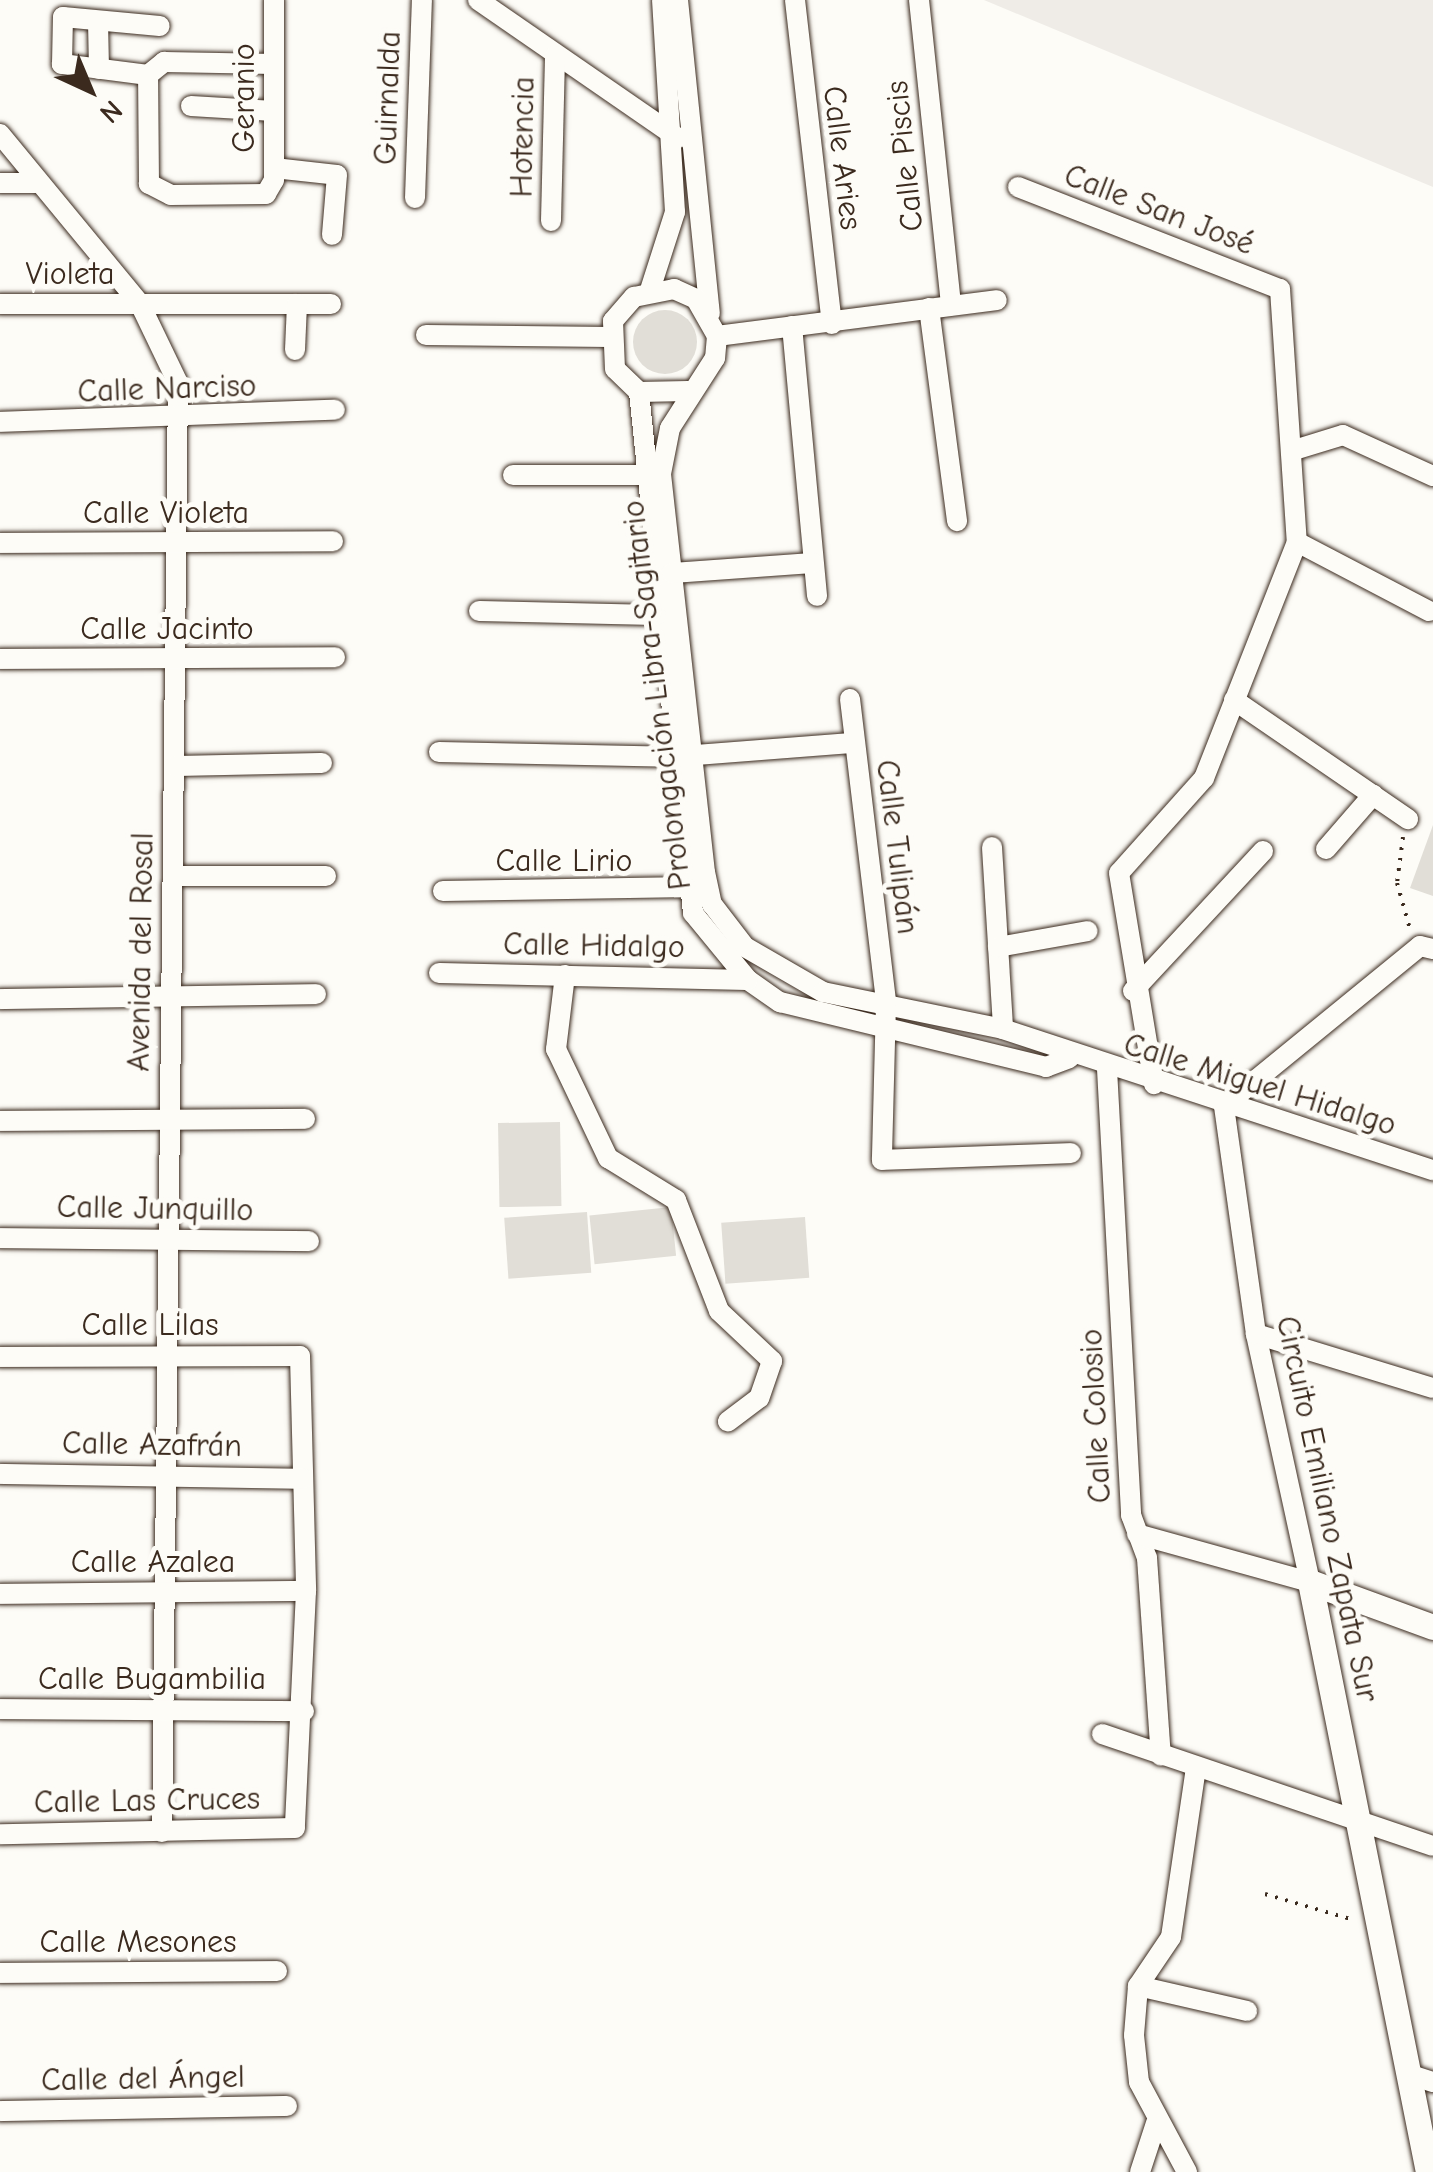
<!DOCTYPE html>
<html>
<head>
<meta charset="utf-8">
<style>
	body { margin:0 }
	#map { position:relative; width:1433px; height:2172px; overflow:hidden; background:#fdfcf7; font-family:"Comic Neue",sans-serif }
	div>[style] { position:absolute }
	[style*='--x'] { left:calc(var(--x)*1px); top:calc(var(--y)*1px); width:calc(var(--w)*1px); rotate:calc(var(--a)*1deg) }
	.built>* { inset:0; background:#efece7 }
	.green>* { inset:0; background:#e1ded7; transform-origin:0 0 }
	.round { border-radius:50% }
	.path>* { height:4px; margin-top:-2px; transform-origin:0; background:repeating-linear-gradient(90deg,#3b2a1e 0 2.5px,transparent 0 10.5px) }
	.roads { filter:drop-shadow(0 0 2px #3b2a1e) drop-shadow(0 0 2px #3b2a1e) }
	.minor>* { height:20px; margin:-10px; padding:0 10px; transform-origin:10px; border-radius:10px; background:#fdfcf7 }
	.major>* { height:25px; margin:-12.5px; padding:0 12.5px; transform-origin:12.5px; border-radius:12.5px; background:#fdfcf7 }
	span { translate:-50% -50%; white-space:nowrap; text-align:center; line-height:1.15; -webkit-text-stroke:10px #fdfcf7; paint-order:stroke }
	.street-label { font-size:32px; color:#3b2a1e }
	.north { position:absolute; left:40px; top:40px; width:100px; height:100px; -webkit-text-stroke:8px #fdfcf7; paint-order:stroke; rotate:136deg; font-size:28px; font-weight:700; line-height:40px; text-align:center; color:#3b2a1e }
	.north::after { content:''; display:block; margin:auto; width:35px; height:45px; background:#3b2a1e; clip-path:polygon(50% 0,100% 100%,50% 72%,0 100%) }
</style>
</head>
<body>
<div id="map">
	<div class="built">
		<div style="clip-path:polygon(984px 0,1433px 0,1433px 187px)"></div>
	</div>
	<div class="green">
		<div class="round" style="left:633px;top:310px;width:64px;height:64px"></div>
		<div style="clip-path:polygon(1433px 825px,1433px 896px,1410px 888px)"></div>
		<div style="left:560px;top:1122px;width:84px;height:62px;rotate:89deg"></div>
		<div style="left:671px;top:1207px;width:49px;height:82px;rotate:84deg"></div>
		<div style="left:587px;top:1212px;width:61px;height:83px;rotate:86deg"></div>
		<div style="left:805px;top:1217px;width:61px;height:84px;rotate:86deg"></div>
	</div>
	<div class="path">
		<div style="--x:1403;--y:837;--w:46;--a:97.4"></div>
		<div style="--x:1397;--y:883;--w:48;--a:74.2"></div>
		<div style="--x:1265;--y:1894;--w:93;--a:16.3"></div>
	</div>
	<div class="roads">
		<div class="minor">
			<div style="--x:274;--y:0;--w:180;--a:90"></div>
			<div style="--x:274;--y:180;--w:16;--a:120"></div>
			<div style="--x:266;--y:194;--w:95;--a:179.4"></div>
			<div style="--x:171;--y:195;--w:25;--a:-153"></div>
			<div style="--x:149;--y:184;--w:109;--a:-90.5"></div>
			<div style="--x:148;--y:75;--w:21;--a:-39"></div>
			<div style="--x:164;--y:62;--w:110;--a:1"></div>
			<div style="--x:478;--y:0;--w:243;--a:34.6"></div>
			<div style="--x:678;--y:0;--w:315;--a:84.2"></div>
			<div style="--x:795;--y:0;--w:326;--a:83.5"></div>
			<div style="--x:919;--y:0;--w:307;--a:84"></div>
			<div style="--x:98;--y:21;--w:48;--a:88.8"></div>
			<div style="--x:148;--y:75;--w:87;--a:-172.7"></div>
			<div style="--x:62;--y:64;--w:47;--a:-88.8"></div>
			<div style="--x:63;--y:17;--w:97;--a:5.3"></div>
			<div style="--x:191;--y:106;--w:83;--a:3.4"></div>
			<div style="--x:0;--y:134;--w:220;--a:50.5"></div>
			<div style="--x:140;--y:304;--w:88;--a:64.3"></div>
			<div style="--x:178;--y:383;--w:1449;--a:90.63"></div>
			<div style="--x:274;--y:168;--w:63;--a:6.3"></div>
			<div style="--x:337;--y:175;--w:60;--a:94.8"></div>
			<div style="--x:0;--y:183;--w:37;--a:0"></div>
			<div style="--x:1018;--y:187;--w:281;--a:21.3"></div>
			<div style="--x:1280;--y:289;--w:254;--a:86.2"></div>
			<div style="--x:1297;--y:542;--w:254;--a:111.5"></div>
			<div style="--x:1204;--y:778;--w:127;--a:131.8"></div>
			<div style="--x:1119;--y:873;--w:214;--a:80.6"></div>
			<div style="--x:415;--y:198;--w:198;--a:-88"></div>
			<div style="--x:551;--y:221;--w:165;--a:-88.6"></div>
			<div style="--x:650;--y:290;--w:82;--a:-72.2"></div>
			<div style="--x:675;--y:212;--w:212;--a:-93.5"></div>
			<div style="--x:0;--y:304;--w:331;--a:0"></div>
			<div style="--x:929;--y:308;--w:215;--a:82.5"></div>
			<div style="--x:792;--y:326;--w:271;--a:84.7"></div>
			<div style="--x:426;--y:335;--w:183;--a:0.6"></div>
			<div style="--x:717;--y:336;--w:282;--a:-7.3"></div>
			<div style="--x:295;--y:350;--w:46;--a:-87.5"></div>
			<div style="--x:688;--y:391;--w:49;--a:178.8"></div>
			<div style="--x:639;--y:392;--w:33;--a:-136"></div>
			<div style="--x:615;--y:369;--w:48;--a:-92.4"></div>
			<div style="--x:613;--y:321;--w:32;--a:-49"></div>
			<div style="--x:634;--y:297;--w:41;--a:-11.3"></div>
			<div style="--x:674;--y:289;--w:24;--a:24"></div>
			<div style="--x:696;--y:299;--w:43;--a:60.4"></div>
			<div style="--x:717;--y:336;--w:22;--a:95"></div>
			<div style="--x:715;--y:358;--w:83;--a:122.7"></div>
			<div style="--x:670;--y:428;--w:47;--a:101.1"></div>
			<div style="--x:661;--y:474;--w:400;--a:83.7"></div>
			<div style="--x:705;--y:872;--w:33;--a:78"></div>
			<div style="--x:712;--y:904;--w:54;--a:52.5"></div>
			<div style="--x:745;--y:947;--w:90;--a:30"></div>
			<div style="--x:823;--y:992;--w:184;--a:11.6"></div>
			<div style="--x:1003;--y:1029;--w:453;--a:18.2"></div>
			<div style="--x:639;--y:392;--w:524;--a:84.08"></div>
			<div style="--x:693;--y:913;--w:87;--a:50.6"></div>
			<div style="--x:748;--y:980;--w:39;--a:35"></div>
			<div style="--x:780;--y:1002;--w:274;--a:13.7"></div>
			<div style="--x:1046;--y:1067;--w:25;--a:-21"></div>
			<div style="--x:0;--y:422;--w:335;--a:-2.1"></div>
			<div style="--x:1291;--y:451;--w:54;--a:-17.1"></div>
			<div style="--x:1343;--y:435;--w:99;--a:24.5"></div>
			<div style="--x:513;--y:475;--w:141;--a:0"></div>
			<div style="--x:1297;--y:542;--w:149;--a:27.6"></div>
			<div style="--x:0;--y:543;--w:333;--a:-0.3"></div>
			<div style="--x:672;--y:573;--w:141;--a:-4.1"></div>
			<div style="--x:479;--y:611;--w:177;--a:1.3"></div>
			<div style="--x:0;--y:659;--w:335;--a:-0.3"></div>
			<div style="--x:850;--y:699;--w:306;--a:83.2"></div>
			<div style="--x:886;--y:1003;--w:157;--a:91.5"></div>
			<div style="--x:882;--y:1160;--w:189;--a:-2.1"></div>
			<div style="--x:1234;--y:700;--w:211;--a:34.4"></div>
			<div style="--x:439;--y:752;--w:231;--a:1.2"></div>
			<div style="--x:670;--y:757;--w:185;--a:-4.4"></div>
			<div style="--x:175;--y:766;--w:147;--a:-1.2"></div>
			<div style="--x:992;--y:847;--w:182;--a:86.5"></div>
			<div style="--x:1326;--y:849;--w:72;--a:-49"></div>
			<div style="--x:173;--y:876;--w:153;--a:0"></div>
			<div style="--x:443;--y:891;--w:243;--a:-0.9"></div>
			<div style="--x:998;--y:947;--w:91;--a:-10.1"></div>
			<div style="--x:439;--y:973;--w:309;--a:1.3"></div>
			<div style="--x:565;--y:975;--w:75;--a:96.9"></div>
			<div style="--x:556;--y:1049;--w:121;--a:64.5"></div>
			<div style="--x:608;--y:1158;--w:80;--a:31.7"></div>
			<div style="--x:676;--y:1200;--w:119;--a:68.8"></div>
			<div style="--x:719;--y:1311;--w:73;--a:43.3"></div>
			<div style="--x:772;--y:1361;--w:39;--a:109"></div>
			<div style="--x:759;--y:1398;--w:39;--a:143"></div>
			<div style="--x:1133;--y:991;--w:191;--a:-47.1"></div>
			<div style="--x:0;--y:999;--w:316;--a:-0.9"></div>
			<div style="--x:1107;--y:1069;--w:447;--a:86.9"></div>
			<div style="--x:1131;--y:1515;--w:46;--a:69.6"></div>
			<div style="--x:1147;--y:1558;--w:198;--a:86"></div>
			<div style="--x:0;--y:1121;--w:305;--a:-0.4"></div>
			<div style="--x:0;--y:1238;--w:309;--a:0.6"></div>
			<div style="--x:1256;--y:1334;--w:185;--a:17"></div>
			<div style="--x:0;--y:1357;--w:300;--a:-0.2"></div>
			<div style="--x:300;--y:1356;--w:235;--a:88.5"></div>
			<div style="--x:306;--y:1591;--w:237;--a:92.7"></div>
			<div style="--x:295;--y:1828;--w:295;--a:178.8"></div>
			<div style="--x:0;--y:1474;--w:303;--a:0.9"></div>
			<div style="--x:1137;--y:1534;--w:180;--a:15.5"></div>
			<div style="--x:1310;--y:1582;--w:254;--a:-102.3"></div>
			<div style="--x:1256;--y:1334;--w:230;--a:-98"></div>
			<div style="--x:1224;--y:1106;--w:253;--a:-39.2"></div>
			<div style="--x:1420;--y:946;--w:13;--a:13"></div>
			<div style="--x:0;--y:1594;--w:306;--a:-0.6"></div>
			<div style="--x:0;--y:1709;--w:304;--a:0.4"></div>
			<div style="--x:1102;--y:1734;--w:349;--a:18.7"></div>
			<div style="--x:0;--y:1973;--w:277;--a:-0.4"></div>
			<div style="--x:1138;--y:1986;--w:112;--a:12.9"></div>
			<div style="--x:1408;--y:2074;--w:26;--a:18"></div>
			<div style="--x:0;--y:2111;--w:287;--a:-1"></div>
			<div style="--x:1140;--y:2172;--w:52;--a:-71.9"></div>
			<div style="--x:1187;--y:2172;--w:102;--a:-118.1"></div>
			<div style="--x:1139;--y:2082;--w:47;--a:-96.1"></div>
			<div style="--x:1134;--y:2035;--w:49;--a:-85.3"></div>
			<div style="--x:1138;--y:1986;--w:59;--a:-56"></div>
			<div style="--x:1171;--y:1937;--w:171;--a:-81.6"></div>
		</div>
		<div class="major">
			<div style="--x:1310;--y:1582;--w:602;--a:78.69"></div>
			<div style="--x:1310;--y:1582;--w:131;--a:20.1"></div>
		</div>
	</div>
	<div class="street-label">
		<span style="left:244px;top:98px;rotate:-90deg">Geranio</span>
		<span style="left:388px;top:98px;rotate:-88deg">Guirnalda</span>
		<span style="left:523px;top:137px;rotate:-89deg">Hotencia</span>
		<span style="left:905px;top:156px;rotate:-96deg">Calle Piscis</span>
		<span style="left:842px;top:158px;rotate:83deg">Calle Aries</span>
		<span style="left:1159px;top:210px;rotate:21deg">Calle San José</span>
		<span style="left:70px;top:274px">Violeta</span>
		<span style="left:167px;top:389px;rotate:-2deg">Calle Narciso</span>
		<span style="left:166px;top:513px">Calle Violeta</span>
		<span style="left:167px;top:629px">Calle Jacinto</span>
		<span style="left:657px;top:695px;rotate:-97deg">Prolongación Libra-Sagitario</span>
		<span style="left:897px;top:847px;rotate:83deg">Calle Tulipán</span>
		<span style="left:564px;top:861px">Calle Lirio</span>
		<span style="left:594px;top:946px;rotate:1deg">Calle Hidalgo</span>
		<span style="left:141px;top:952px;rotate:-89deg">Avenida del Rosal</span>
		<span style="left:1260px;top:1085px;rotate:17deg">Calle Miguel Hidalgo</span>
		<span style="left:155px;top:1209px;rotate:1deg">Calle Junquillo</span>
		<span style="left:150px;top:1325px">Calle Lilas</span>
		<span style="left:1096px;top:1416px;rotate:-93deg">Calle Colosio</span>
		<span style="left:152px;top:1445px;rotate:1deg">Calle Azafrán</span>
		<span style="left:1327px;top:1509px;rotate:78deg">Circuito Emiliano Zapata Sur</span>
		<span style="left:153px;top:1562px">Calle Azalea</span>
		<span style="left:152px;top:1679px">Calle Bugambilia</span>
		<span style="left:147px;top:1801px;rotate:-1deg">Calle Las Cruces</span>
		<span style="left:138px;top:1942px">Calle Mesones</span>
		<span style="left:143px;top:2079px;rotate:-1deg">Calle del Ángel</span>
	</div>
	<div class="north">N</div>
</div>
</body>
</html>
